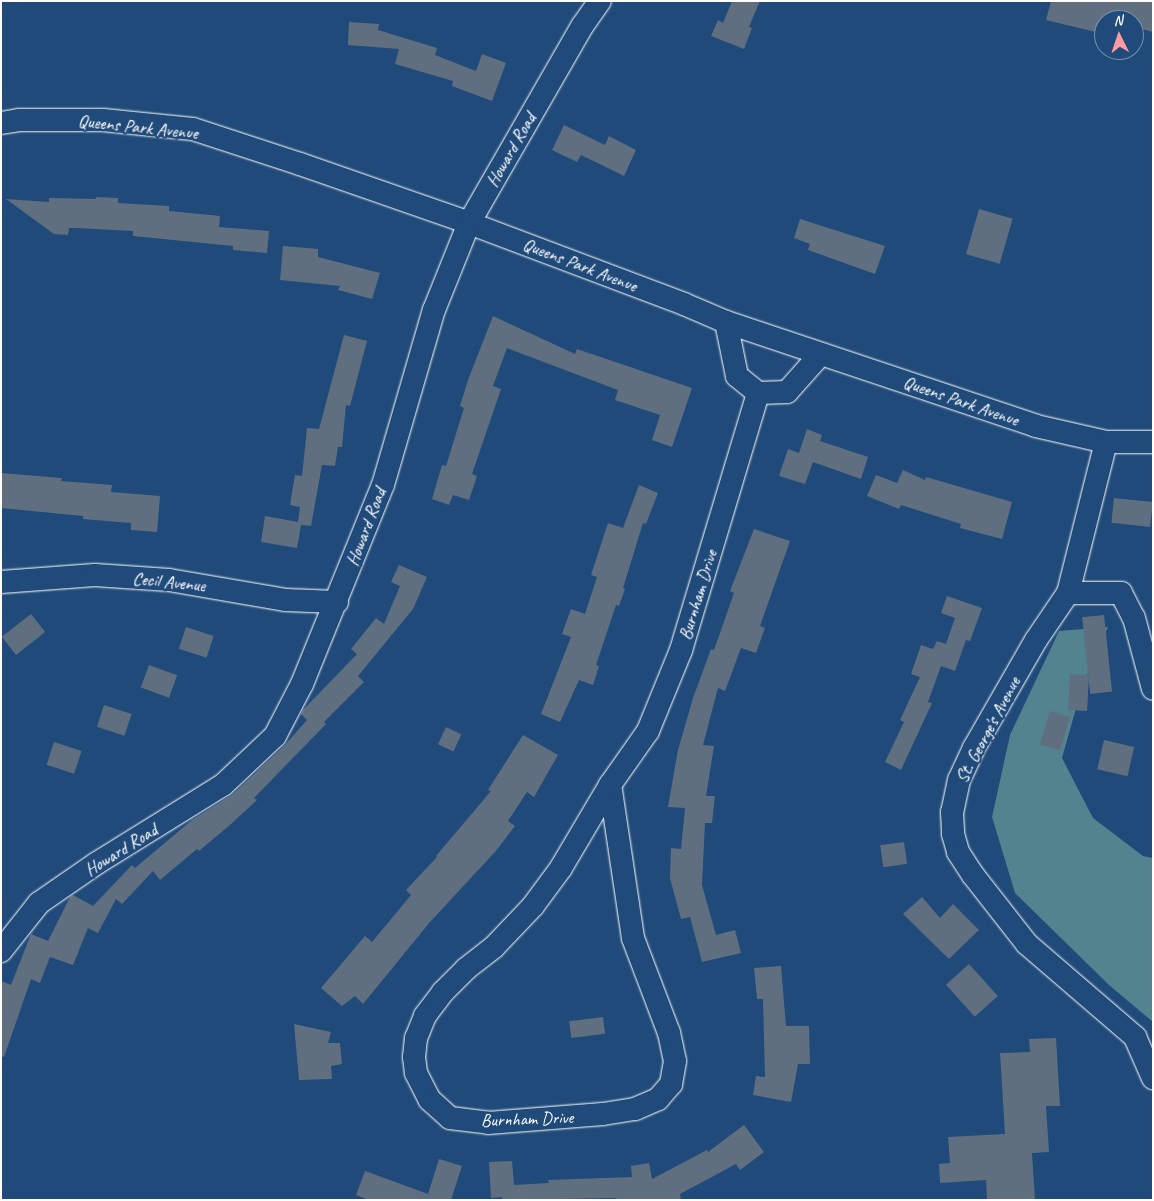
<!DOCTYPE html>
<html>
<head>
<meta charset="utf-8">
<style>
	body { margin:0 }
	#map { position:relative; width:1154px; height:1201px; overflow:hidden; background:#1f4a7a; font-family:Caveat,sans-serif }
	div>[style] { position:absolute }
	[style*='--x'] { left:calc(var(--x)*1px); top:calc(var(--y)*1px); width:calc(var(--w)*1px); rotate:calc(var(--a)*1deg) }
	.green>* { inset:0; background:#52838e }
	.building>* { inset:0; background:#606f80; transform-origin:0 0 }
	.roads { filter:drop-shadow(0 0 1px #fff) drop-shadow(0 0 1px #fff) }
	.minor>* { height:22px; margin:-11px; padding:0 11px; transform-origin:11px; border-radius:11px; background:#1f4a7a }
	span { translate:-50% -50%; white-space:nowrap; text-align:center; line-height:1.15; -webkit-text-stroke:4.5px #1f4a7a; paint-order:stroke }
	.street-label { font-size:18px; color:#fff }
	.frame { position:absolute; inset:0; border:2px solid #fff; pointer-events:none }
	.north { position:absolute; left:1094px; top:10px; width:50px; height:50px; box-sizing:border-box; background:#1f4a7a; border:1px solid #7992af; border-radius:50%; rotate:356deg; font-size:14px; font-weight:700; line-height:20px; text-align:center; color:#fff }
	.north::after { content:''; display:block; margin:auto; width:18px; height:22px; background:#ff9aa2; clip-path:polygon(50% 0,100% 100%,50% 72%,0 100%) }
</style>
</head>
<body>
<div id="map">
	<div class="green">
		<div style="clip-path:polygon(1108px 627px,1082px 687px,1062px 758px,1093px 818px,1143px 856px,1153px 858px,1153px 1022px,1109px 985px,1015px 893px,992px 817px,1010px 735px,1059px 631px)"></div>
	</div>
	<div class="building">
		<div style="clip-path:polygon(732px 1px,760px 1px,749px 27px,752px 28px,744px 49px,711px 36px,718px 20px,723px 23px)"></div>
		<div style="clip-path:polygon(1051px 1px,1153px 1px,1153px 32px,1134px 27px,1134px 20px,1104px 19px,1104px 34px,1046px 20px)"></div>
		<div style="clip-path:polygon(349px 22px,379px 24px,378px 30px,437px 48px,435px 55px,476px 71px,482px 54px,506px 63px,492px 101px,452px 86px,453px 81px,395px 64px,399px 49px,348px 45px)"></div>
		<div style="clip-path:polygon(564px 125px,605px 145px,609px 136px,636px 150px,624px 176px,581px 155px,577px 162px,552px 150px)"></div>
		<div style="clip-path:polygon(96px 197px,118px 198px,118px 203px,169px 206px,169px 211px,220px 216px,219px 227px,269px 231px,267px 253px,233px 250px,233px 246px,133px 236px,133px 231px,76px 228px,69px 228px,68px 235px,54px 234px,6px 199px,49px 202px,49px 198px,96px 199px)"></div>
		<div style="left:979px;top:209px;width:35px;height:47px;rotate:16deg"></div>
		<div style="clip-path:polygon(800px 219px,885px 246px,875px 274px,808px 250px,810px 244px,794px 238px)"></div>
		<div style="clip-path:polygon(283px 246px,318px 249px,318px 257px,380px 273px,372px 299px,338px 290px,340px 286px,280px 280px)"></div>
		<div style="clip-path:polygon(493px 316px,575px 354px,577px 349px,692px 388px,672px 447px,652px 440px,660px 415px,615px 400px,618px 390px,507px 348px,493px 386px,501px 389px,472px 474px,477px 476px,469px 500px,453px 495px,449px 505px,432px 499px,442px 465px,446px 466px,464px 408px,460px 406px,468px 380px)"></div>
		<div style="clip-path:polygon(344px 335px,367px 341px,350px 406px,346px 405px,342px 447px,338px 447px,335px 466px,322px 465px,311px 526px,301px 525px,297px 548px,261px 542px,265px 516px,298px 522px,300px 507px,290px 505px,295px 475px,302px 476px,307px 428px,319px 429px)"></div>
		<div style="clip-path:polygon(807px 429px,822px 435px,820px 441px,868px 457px,861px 479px,813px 462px,805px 484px,779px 476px,788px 449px,799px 453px)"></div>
		<div style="clip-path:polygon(903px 470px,925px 480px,926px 477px,1012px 502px,1002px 539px,960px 528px,961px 524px,901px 505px,899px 509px,867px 496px,876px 475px,897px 483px)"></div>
		<div style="clip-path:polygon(1px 473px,62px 478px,61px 481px,112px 485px,111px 492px,160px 496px,157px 532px,131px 530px,131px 523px,83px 519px,83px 516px,1px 508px)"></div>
		<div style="clip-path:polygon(639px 485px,658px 493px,646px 524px,643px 523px,623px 588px,625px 589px,619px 606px,616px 605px,596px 665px,599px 666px,593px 685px,579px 680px,560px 722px,541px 714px,571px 637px,562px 634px,571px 609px,585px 614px,597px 577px,591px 575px,608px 523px,623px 528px)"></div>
		<div style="left:1114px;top:498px;width:39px;height:25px;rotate:6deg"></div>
		<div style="clip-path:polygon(754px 529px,790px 541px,760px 626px,765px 628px,756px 653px,741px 648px,725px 691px,718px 688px,703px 745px,714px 746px,706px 796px,715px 796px,712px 823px,705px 823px,702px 885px,716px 935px,735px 930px,741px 953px,702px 962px,690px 917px,681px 919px,670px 878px,671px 848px,681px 849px,685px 808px,668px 807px,678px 750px,693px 698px,711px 649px,714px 650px,734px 593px,730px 591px)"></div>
		<div style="clip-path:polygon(399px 565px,427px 577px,413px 609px,358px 676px,364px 682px,324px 722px,326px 724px,254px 798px,257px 800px,231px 824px,199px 851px,197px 849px,160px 880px,153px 871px,122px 904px,116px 899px,98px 933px,88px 928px,73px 965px,50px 957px,40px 983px,31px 979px,4px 1057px,1px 1056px,1px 981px,11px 985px,31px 934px,48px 941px,70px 897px,73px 895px,93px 906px,132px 865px,135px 868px,192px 820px,232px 795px,284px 746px,307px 720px,301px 714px,303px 710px,357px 654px,351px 649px,376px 618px,384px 624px,400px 586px,391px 582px)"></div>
		<div style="clip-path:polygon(947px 596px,982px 608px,970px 641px,966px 640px,955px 671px,941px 666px,928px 702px,932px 703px,901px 770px,885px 762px,904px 722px,900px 720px,920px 677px,911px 674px,921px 645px,933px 649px,937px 641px,946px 644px,955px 618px,941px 613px)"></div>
		<div style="left:31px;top:614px;width:23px;height:37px;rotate:52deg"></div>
		<div style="left:1104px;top:615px;width:77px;height:22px;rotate:84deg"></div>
		<div style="left:186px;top:627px;width:29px;height:23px;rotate:18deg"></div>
		<div style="left:149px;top:665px;width:30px;height:24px;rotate:20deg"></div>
		<div style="left:1070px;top:674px;width:19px;height:36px;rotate:3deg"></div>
		<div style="left:104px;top:705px;width:29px;height:23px;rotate:18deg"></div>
		<div style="left:1050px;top:711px;width:21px;height:35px;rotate:17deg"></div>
		<div style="left:446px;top:727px;width:17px;height:19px;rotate:25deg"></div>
		<div style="clip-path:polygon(523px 735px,558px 755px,534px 797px,527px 792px,508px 821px,515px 826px,495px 852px,430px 922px,363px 1004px,355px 996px,342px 1006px,321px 988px,365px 936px,372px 942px,411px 895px,406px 890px,437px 857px,436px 856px,491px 791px,488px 790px)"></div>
		<div style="left:1104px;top:740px;width:31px;height:30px;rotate:13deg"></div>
		<div style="left:54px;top:742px;width:29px;height:24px;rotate:18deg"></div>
		<div style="left:904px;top:842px;width:22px;height:24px;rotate:82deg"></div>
		<div style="clip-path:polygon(922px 897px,940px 918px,953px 904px,979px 930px,949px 959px,903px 914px)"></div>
		<div style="left:969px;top:964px;width:43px;height:31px;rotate:48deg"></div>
		<div style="clip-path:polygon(781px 966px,786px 1026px,809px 1026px,810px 1064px,798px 1064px,791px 1102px,753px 1095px,756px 1076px,765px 1077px,763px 999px,757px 999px,754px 968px)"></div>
		<div style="left:603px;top:1017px;width:17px;height:34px;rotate:83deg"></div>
		<div style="clip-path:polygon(294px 1024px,331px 1032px,328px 1043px,340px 1043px,342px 1064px,331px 1066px,332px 1079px,299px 1080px)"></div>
		<div style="clip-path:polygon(1056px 1038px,1060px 1106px,1046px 1106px,1049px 1152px,1032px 1153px,1035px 1200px,987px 1200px,986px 1180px,940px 1183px,939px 1164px,950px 1163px,948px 1137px,1005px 1134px,1000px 1053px,1030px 1052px,1029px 1039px)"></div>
		<div style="clip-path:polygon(744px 1125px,764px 1152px,740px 1170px,736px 1164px,680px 1194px,681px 1200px,613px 1200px,617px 1198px,502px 1200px,502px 1197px,491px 1198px,489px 1162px,512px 1161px,514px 1185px,549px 1183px,548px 1180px,632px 1177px,631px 1166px,649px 1163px,652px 1179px,707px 1150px,708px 1152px)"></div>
		<div style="clip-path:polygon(439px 1159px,462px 1166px,451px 1200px,369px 1200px,356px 1195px,365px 1171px,428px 1194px)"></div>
	</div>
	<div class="roads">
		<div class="minor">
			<div style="--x:1;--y:123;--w:18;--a:-9"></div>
			<div style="--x:19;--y:120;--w:84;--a:0"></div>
			<div style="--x:103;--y:120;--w:90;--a:5.7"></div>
			<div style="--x:193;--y:129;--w:113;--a:18.1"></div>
			<div style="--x:300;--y:164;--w:179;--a:19.2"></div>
			<div style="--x:469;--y:223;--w:230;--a:20.6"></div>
			<div style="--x:684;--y:304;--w:46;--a:23.2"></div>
			<div style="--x:726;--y:322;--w:327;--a:18.5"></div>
			<div style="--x:1036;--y:426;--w:72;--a:12.9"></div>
			<div style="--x:1106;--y:442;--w:47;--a:0"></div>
			<div style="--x:726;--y:322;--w:55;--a:78.5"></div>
			<div style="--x:737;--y:376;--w:27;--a:39"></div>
			<div style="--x:758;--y:393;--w:29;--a:-2"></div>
			<div style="--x:787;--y:392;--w:50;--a:-48.3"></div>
			<div style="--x:1106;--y:442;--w:156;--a:104.1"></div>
			<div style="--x:1068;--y:593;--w:57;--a:124.2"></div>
			<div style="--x:1036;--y:640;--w:125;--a:119.9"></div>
			<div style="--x:974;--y:748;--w:35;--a:115"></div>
			<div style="--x:959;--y:780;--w:33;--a:102"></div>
			<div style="--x:952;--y:812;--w:22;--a:87"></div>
			<div style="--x:953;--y:834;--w:19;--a:74"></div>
			<div style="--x:958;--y:852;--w:27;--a:57"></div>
			<div style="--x:973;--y:875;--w:88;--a:52"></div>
			<div style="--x:1027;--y:944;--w:143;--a:40.7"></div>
			<div style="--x:1135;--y:1037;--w:45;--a:66.3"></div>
			<div style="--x:1;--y:582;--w:94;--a:-4.3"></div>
			<div style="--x:95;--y:575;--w:74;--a:3.9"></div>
			<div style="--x:169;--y:580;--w:119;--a:9.7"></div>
			<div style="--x:286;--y:600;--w:51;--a:2.2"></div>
			<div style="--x:1068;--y:593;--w:53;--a:0"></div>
			<div style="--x:1121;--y:593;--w:28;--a:63"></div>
			<div style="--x:1134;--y:618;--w:73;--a:75"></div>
			<div style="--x:610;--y:785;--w:96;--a:120.6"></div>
			<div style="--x:561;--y:868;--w:47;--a:126.4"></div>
			<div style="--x:533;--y:906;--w:57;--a:133.6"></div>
			<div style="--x:494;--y:947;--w:36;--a:142"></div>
			<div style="--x:466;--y:969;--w:33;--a:135"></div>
			<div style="--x:443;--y:992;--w:30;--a:127"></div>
			<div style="--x:425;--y:1016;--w:24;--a:112"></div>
			<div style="--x:416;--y:1038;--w:19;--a:96"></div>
			<div style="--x:414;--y:1057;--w:16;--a:83"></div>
			<div style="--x:416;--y:1073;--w:30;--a:63"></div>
			<div style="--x:430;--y:1100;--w:27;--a:42"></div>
			<div style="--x:450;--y:1118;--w:38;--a:7"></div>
			<div style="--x:488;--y:1123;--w:115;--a:-4.5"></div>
			<div style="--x:603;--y:1114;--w:32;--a:-9"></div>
			<div style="--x:635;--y:1109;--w:25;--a:-23"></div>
			<div style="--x:658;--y:1099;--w:20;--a:-49"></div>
			<div style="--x:671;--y:1084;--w:23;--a:-80"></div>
			<div style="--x:675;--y:1061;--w:29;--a:-102"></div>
			<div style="--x:669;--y:1033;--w:102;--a:-110.8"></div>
			<div style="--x:633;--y:938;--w:155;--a:-98.5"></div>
			<div style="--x:610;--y:785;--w:66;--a:-54.9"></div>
			<div style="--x:648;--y:731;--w:87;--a:-67.8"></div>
			<div style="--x:681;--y:650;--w:268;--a:-73.3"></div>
			<div style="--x:1;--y:951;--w:61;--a:-51.6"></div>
			<div style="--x:39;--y:903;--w:70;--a:-34.6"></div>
			<div style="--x:97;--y:863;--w:148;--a:-31.8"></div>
			<div style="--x:223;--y:785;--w:71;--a:-43.3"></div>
			<div style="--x:275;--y:736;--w:59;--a:-62.6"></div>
			<div style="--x:302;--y:684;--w:215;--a:-67.9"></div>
			<div style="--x:383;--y:485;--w:182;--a:-73.8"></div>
			<div style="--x:434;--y:310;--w:94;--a:-68.1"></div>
			<div style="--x:469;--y:223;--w:228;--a:-60.1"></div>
			<div style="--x:583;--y:25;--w:29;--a:-55"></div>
		</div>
	</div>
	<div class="street-label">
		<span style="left:138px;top:127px;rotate:6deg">Queens Park Avenue</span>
		<span style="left:511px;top:150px;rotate:-60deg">Howard Road</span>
		<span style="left:580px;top:265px;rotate:21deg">Queens Park Avenue</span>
		<span style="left:961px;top:401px;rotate:19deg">Queens Park Avenue</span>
		<span style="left:366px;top:527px;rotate:-69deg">Howard Road</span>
		<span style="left:169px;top:582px;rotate:6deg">Cecil Avenue</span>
		<span style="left:698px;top:595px;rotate:-73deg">Burnham Drive</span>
		<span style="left:988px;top:730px;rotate:-62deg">St. George's Avenue</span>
		<span style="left:121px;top:850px;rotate:-32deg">Howard Road</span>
		<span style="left:527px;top:1119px;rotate:-2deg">Burnham Drive</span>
	</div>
	<div class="frame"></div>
	<div class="north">N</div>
</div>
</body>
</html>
